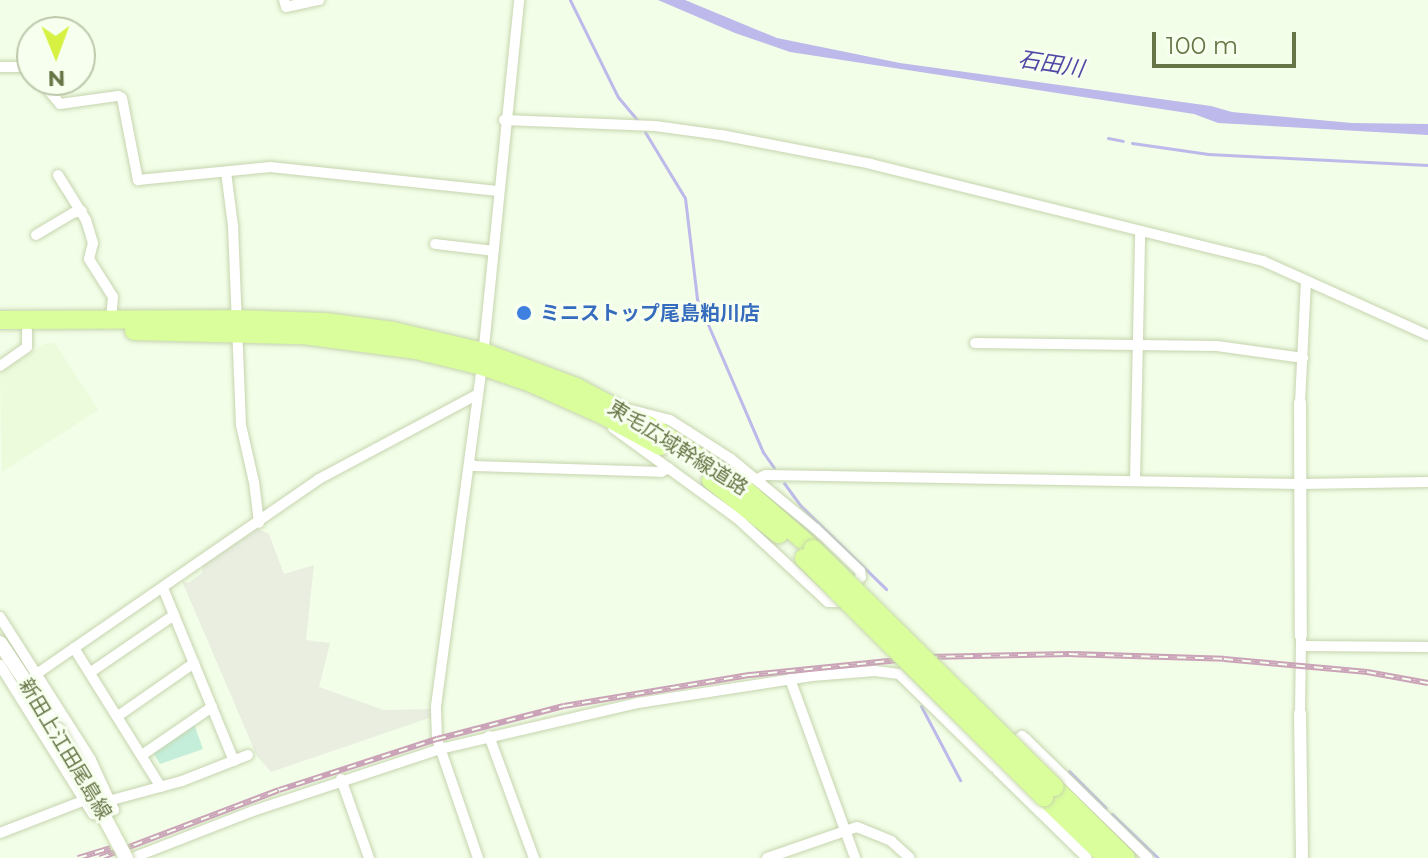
<!DOCTYPE html>
<html>
<head>
<meta charset="utf-8">
<style>
	body { margin:0 }
	#map { position:relative; width:1428px; height:858px; overflow:hidden; background:#f2fee7; font-family:Montserrat,"Noto Sans JP",sans-serif }
	div>[style] { position:absolute }
	[style*='--x'] { left:calc(var(--x)*1px); top:calc(var(--y)*1px); width:calc(var(--w)*1px); rotate:calc(var(--a)*1deg) }
	.residential>* { inset:0; background:#ebfbdb }
	.industrial>* { inset:0; background:#e9eee1 }
	.green>* { inset:0; background:#c4eeda }
	.water>* { inset:0; background:#bdb9ea }
	.stream>* { height:3px; margin:-1.5px; padding:0 1.5px; transform-origin:1.5px; border-radius:1.5px; background:#bdb9ea }
	.roads { filter:drop-shadow(0 0 2px #c6d4ae) drop-shadow(0 0 2px #c6d4ae) }
	.minor>* { height:10px; margin:-5px; padding:0 5px; transform-origin:5px; border-radius:5px; background:#fff }
	.tertiary>* { height:12px; margin:-6px; padding:0 6px; transform-origin:6px; border-radius:6px; background:#fff }
	.secondary>* { height:14px; margin:-7px; padding:0 7px; transform-origin:7px; border-radius:7px; background:#fff }
	.trunk>* { height:18px; margin:-9px; padding:0 9px; transform-origin:9px; border-radius:9px; background:#dafe9c }
	.rail>* { height:6px; margin-top:-3px; transform-origin:0; background:repeating-linear-gradient(90deg,#f7ffef 0 9px,#caa3b8 0 18px); box-sizing:border-box; border-block:2px solid #caa3b8 }
	.bridges { filter:drop-shadow(0 0 2px #c7d8ab) drop-shadow(0 0 2px #c7d8ab) }
	.secondary-bridge>* { height:14px; margin:-7px; padding:0 7px; transform-origin:7px; border-radius:7px; background:#fff }
	.trunk-bridge>* { height:18px; margin:-9px; padding:0 9px; transform-origin:9px; border-radius:9px; background:#dafe9c }
	.dots>* { width:22px; height:22px; translate:-50% -50%; box-sizing:border-box; border:4px solid #f7ffef; border-radius:50% }
	span { translate:-50% -50%; white-space:nowrap; text-align:center; line-height:1.15; -webkit-text-stroke:6px #f7ffef; paint-order:stroke }
	.shop-label { font-size:20px; color:#366cbe; font-weight:700 }
	.left { translate:0 -50%; text-align:left }
	.street-label { font-size:20px; color:#677646 }
	.water-label { font-size:22px; color:#5148a6; font-style:italic }
	.north { position:absolute; left:16px; top:16px; width:80px; height:80px; box-sizing:border-box; background:#f7ffef; border:2px solid #bdc8ab; border-radius:50%; rotate:179deg; font-size:22px; font-weight:700; line-height:32px; text-align:center; color:#677646 }
	.north::after { content:''; display:block; margin:auto; width:28px; height:36px; background:#d7f143; clip-path:polygon(50% 0,100% 100%,50% 72%,0 100%) }
	.scale { position:absolute; left:1152px; top:32px; width:144px; height:36px; box-sizing:border-box; border:4px solid #677646; border-top:0; padding-left:10px; font-size:24px; line-height:28px; white-space:nowrap; color:#677646; -webkit-text-stroke:6px #f7ffef; paint-order:stroke }
</style>
</head>
<body>
<div id="map">
	<div class="residential">
		<div style="clip-path:polygon(55px 343px,98px 410px,2px 472px,0 374px,44px 344px)"></div>
	</div>
	<div class="industrial">
		<div style="clip-path:polygon(258px 529px,269px 534px,284px 574px,314px 565px,306px 640px,330px 643px,319px 687px,384px 710px,432px 709px,432px 717px,271px 772px,257px 756px,182px 581px,188px 583px,202px 573px,203px 565px)"></div>
	</div>
	<div class="green">
		<div style="clip-path:polygon(194px 724px,203px 749px,160px 764px,153px 752px)"></div>
	</div>
	<div class="water">
		<div style="clip-path:polygon(658px 0,685px 0,777px 38px,900px 63px,1211px 106px,1232px 112px,1352px 123px,1428px 124px,1428px 135px,1218px 123px,1194px 114px,790px 52px,735px 33px)"></div>
	</div>
	<div class="stream">
		<div style="--x:570;--y:0;--w:108;--a:63.7"></div>
		<div style="--x:618;--y:97;--w:30;--a:50"></div>
		<div style="--x:645;--y:132;--w:77;--a:58.8"></div>
		<div style="--x:685;--y:198;--w:102;--a:83.2"></div>
		<div style="--x:697;--y:299;--w:167;--a:66.7"></div>
		<div style="--x:763;--y:452;--w:19;--a:55"></div>
		<div style="--x:1108;--y:138;--w:15;--a:11"></div>
		<div style="--x:1132;--y:143;--w:77;--a:8.2"></div>
		<div style="--x:1208;--y:154;--w:220;--a:2.9"></div>
		<div style="--x:784;--y:483;--w:29;--a:54"></div>
		<div style="--x:801;--y:506;--w:119;--a:44.3"></div>
		<div style="--x:921;--y:706;--w:84;--a:62.2"></div>
		<div style="--x:1069;--y:771;--w:52;--a:45"></div>
		<div style="--x:1112;--y:814;--w:64;--a:43.7"></div>
	</div>
	<div class="roads">
		<div class="minor">
			<div style="--x:284;--y:0;--w:7;--a:74"></div>
			<div style="--x:286;--y:7;--w:34;--a:-12"></div>
			<div style="--x:0;--y:67;--w:32;--a:0"></div>
			<div style="--x:40;--y:80;--w:31;--a:50"></div>
			<div style="--x:60;--y:104;--w:59;--a:-7.9"></div>
			<div style="--x:118;--y:96;--w:4;--a:27"></div>
			<div style="--x:122;--y:98;--w:84;--a:79"></div>
			<div style="--x:138;--y:180;--w:133;--a:-5.6"></div>
			<div style="--x:270;--y:167;--w:229;--a:6"></div>
			<div style="--x:504;--y:120;--w:151;--a:2.3"></div>
			<div style="--x:655;--y:126;--w:67;--a:7.8"></div>
			<div style="--x:721;--y:135;--w:153;--a:10.9"></div>
			<div style="--x:871;--y:164;--w:404;--a:13.9"></div>
			<div style="--x:1263;--y:261;--w:181;--a:24.2"></div>
			<div style="--x:226;--y:172;--w:54;--a:82.6"></div>
			<div style="--x:233;--y:226;--w:199;--a:87.7"></div>
			<div style="--x:241;--y:425;--w:58;--a:77.2"></div>
			<div style="--x:254;--y:482;--w:41;--a:83"></div>
			<div style="--x:58;--y:175;--w:53;--a:58.1"></div>
			<div style="--x:86;--y:220;--w:24;--a:73"></div>
			<div style="--x:93;--y:243;--w:16;--a:104"></div>
			<div style="--x:89;--y:259;--w:45;--a:57.7"></div>
			<div style="--x:113;--y:297;--w:23;--a:95"></div>
			<div style="--x:36;--y:235;--w:43;--a:-30.7"></div>
			<div style="--x:73;--y:213;--w:9;--a:-13"></div>
			<div style="--x:435;--y:244;--w:59;--a:6.8"></div>
			<div style="--x:975;--y:343;--w:242;--a:0.7"></div>
			<div style="--x:1217;--y:346;--w:87;--a:7.9"></div>
			<div style="--x:0;--y:366;--w:33;--a:-35"></div>
			<div style="--x:27;--y:347;--w:16;--a:-90"></div>
			<div style="--x:1300;--y:403;--w:122;--a:-87.2"></div>
			<div style="--x:613;--y:428;--w:153;--a:36"></div>
			<div style="--x:737;--y:518;--w:124;--a:42.7"></div>
			<div style="--x:828;--y:602;--w:11;--a:0"></div>
			<div style="--x:839;--y:602;--w:33;--a:-49"></div>
			<div style="--x:861;--y:577;--w:6;--a:-99"></div>
			<div style="--x:860;--y:571;--w:61;--a:-136.3"></div>
			<div style="--x:816;--y:529;--w:110;--a:-140.5"></div>
			<div style="--x:731;--y:459;--w:72;--a:-147.4"></div>
			<div style="--x:670;--y:420;--w:40;--a:-165.6"></div>
			<div style="--x:470;--y:463;--w:5;--a:37"></div>
			<div style="--x:474;--y:466;--w:187;--a:1.8"></div>
			<div style="--x:661;--y:472;--w:9;--a:-27"></div>
			<div style="--x:757;--y:479;--w:10;--a:-24"></div>
			<div style="--x:766;--y:475;--w:534;--a:0.97"></div>
			<div style="--x:1300;--y:484;--w:128;--a:-0.9"></div>
			<div style="--x:1135;--y:480;--w:249;--a:-88.8"></div>
			<div style="--x:163;--y:588;--w:187;--a:67.7"></div>
			<div style="--x:0;--y:617;--w:169;--a:57.5"></div>
			<div style="--x:91;--y:760;--w:55;--a:65.3"></div>
			<div style="--x:114;--y:810;--w:14;--a:155"></div>
			<div style="--x:101;--y:816;--w:8;--a:-166"></div>
			<div style="--x:93;--y:814;--w:176;--a:-122"></div>
			<div style="--x:1301;--y:646;--w:127;--a:0.5"></div>
			<div style="--x:74;--y:648;--w:164;--a:58"></div>
			<div style="--x:91;--y:672;--w:101;--a:-34.5"></div>
			<div style="--x:35;--y:675;--w:345;--a:-34.6"></div>
			<div style="--x:319;--y:479;--w:180;--a:-28.1"></div>
			<div style="--x:790;--y:679;--w:190;--a:70"></div>
			<div style="--x:1300;--y:713;--w:74;--a:-89.2"></div>
			<div style="--x:118;--y:716;--w:93;--a:-34.9"></div>
			<div style="--x:489;--y:736;--w:130;--a:69.8"></div>
			<div style="--x:1009;--y:745;--w:16;--a:-35"></div>
			<div style="--x:1022;--y:736;--w:5;--a:37"></div>
			<div style="--x:1026;--y:739;--w:170;--a:44.3"></div>
			<div style="--x:142;--y:755;--w:85;--a:-34.4"></div>
			<div style="--x:994;--y:763;--w:9;--a:63"></div>
			<div style="--x:998;--y:771;--w:124;--a:44.3"></div>
			<div style="--x:341;--y:779;--w:84;--a:70.5"></div>
			<div style="--x:112;--y:800;--w:73;--a:-15.2"></div>
			<div style="--x:182;--y:781;--w:71;--a:-21.5"></div>
			<div style="--x:0;--y:833;--w:91;--a:-21.2"></div>
			<div style="--x:132;--y:858;--w:130;--a:-21.2"></div>
			<div style="--x:253;--y:811;--w:197;--a:-18.3"></div>
			<div style="--x:440;--y:749;--w:203;--a:-13.1"></div>
			<div style="--x:638;--y:703;--w:176;--a:-8.8"></div>
			<div style="--x:812;--y:676;--w:63;--a:-4.5"></div>
			<div style="--x:875;--y:671;--w:24;--a:7"></div>
			<div style="--x:899;--y:674;--w:133;--a:44.4"></div>
			<div style="--x:478;--y:858;--w:126;--a:-109"></div>
			<div style="--x:437;--y:739;--w:33;--a:-92"></div>
			<div style="--x:436;--y:706;--w:343;--a:-82.3"></div>
			<div style="--x:482;--y:366;--w:368;--a:-84.2"></div>
			<div style="--x:767;--y:858;--w:95;--a:-19"></div>
			<div style="--x:857;--y:827;--w:37;--a:22"></div>
			<div style="--x:891;--y:841;--w:25;--a:42"></div>
		</div>
		<div class="tertiary">
			<div style="--x:1300;--y:403;--w:233;--a:89.8"></div>
			<div style="--x:1300;--y:713;--w:145;--a:89.2"></div>
		</div>
		<div class="secondary">
			<div style="--x:0;--y:643;--w:105;--a:56.3"></div>
		</div>
		<div class="trunk">
			<div style="--x:0;--y:320;--w:234;--a:-0.2"></div>
			<div style="--x:234;--y:319;--w:91;--a:1.9"></div>
			<div style="--x:325;--y:322;--w:69;--a:7.5"></div>
			<div style="--x:393;--y:331;--w:92;--a:13.1"></div>
			<div style="--x:483;--y:352;--w:99;--a:20.6"></div>
			<div style="--x:576;--y:387;--w:94;--a:27.9"></div>
			<div style="--x:659;--y:431;--w:97;--a:33.7"></div>
			<div style="--x:740;--y:485;--w:97;--a:41.2"></div>
			<div style="--x:134;--y:331;--w:169;--a:1.4"></div>
			<div style="--x:303;--y:335;--w:114;--a:7.6"></div>
			<div style="--x:416;--y:350;--w:68;--a:13.6"></div>
			<div style="--x:482;--y:366;--w:52;--a:19.1"></div>
			<div style="--x:531;--y:383;--w:81;--a:24"></div>
			<div style="--x:605;--y:416;--w:63;--a:28.6"></div>
			<div style="--x:711;--y:480;--w:87;--a:38.5"></div>
			<div style="--x:1054;--y:787;--w:101;--a:44.6"></div>
			<div style="--x:1044;--y:797;--w:88;--a:44.1"></div>
		</div>
	</div>
	<div class="rail">
		<div style="--x:78;--y:858;--w:34;--a:-17"></div>
		<div style="--x:100;--y:858;--w:191;--a:-20.8"></div>
		<div style="--x:279;--y:790;--w:166;--a:-17.9"></div>
		<div style="--x:437;--y:739;--w:131;--a:-14.6"></div>
		<div style="--x:564;--y:706;--w:189;--a:-9.5"></div>
		<div style="--x:750;--y:675;--w:179;--a:-5.8"></div>
		<div style="--x:928;--y:657;--w:141;--a:-1.2"></div>
		<div style="--x:1069;--y:654;--w:155;--a:1.8"></div>
		<div style="--x:1224;--y:659;--w:144;--a:5.2"></div>
		<div style="--x:1367;--y:672;--w:62;--a:10.2"></div>
	</div>
	<div class="bridges">
		<div class="secondary-bridge">
			<div style="--x:58;--y:730;--w:145;--a:62"></div>
		</div>
		<div class="trunk-bridge">
			<div style="--x:813;--y:549;--w:339;--a:44.6"></div>
			<div style="--x:804;--y:558;--w:339;--a:44.9"></div>
		</div>
	</div>
	<div class="dots">
		<div style="left:524px;top:313px;background:#3f7fe0"></div>
	</div>
	<div class="shop-label">
		<span class="left" style="left:540px;top:313px">ミニストップ尾島粕川店</span>
	</div>
	<div class="street-label">
		<span style="left:678px;top:448px;rotate:32deg">東毛広域幹線道路</span>
		<span style="left:65px;top:749px;rotate:59deg">新田上江田尾島線</span>
	</div>
	<div class="water-label">
		<span style="left:1051px;top:64px;rotate:9deg">石田川</span>
	</div>
	<div class="north">N</div>
	<div class="scale">100 m</div>
</div>
</body>
</html>
